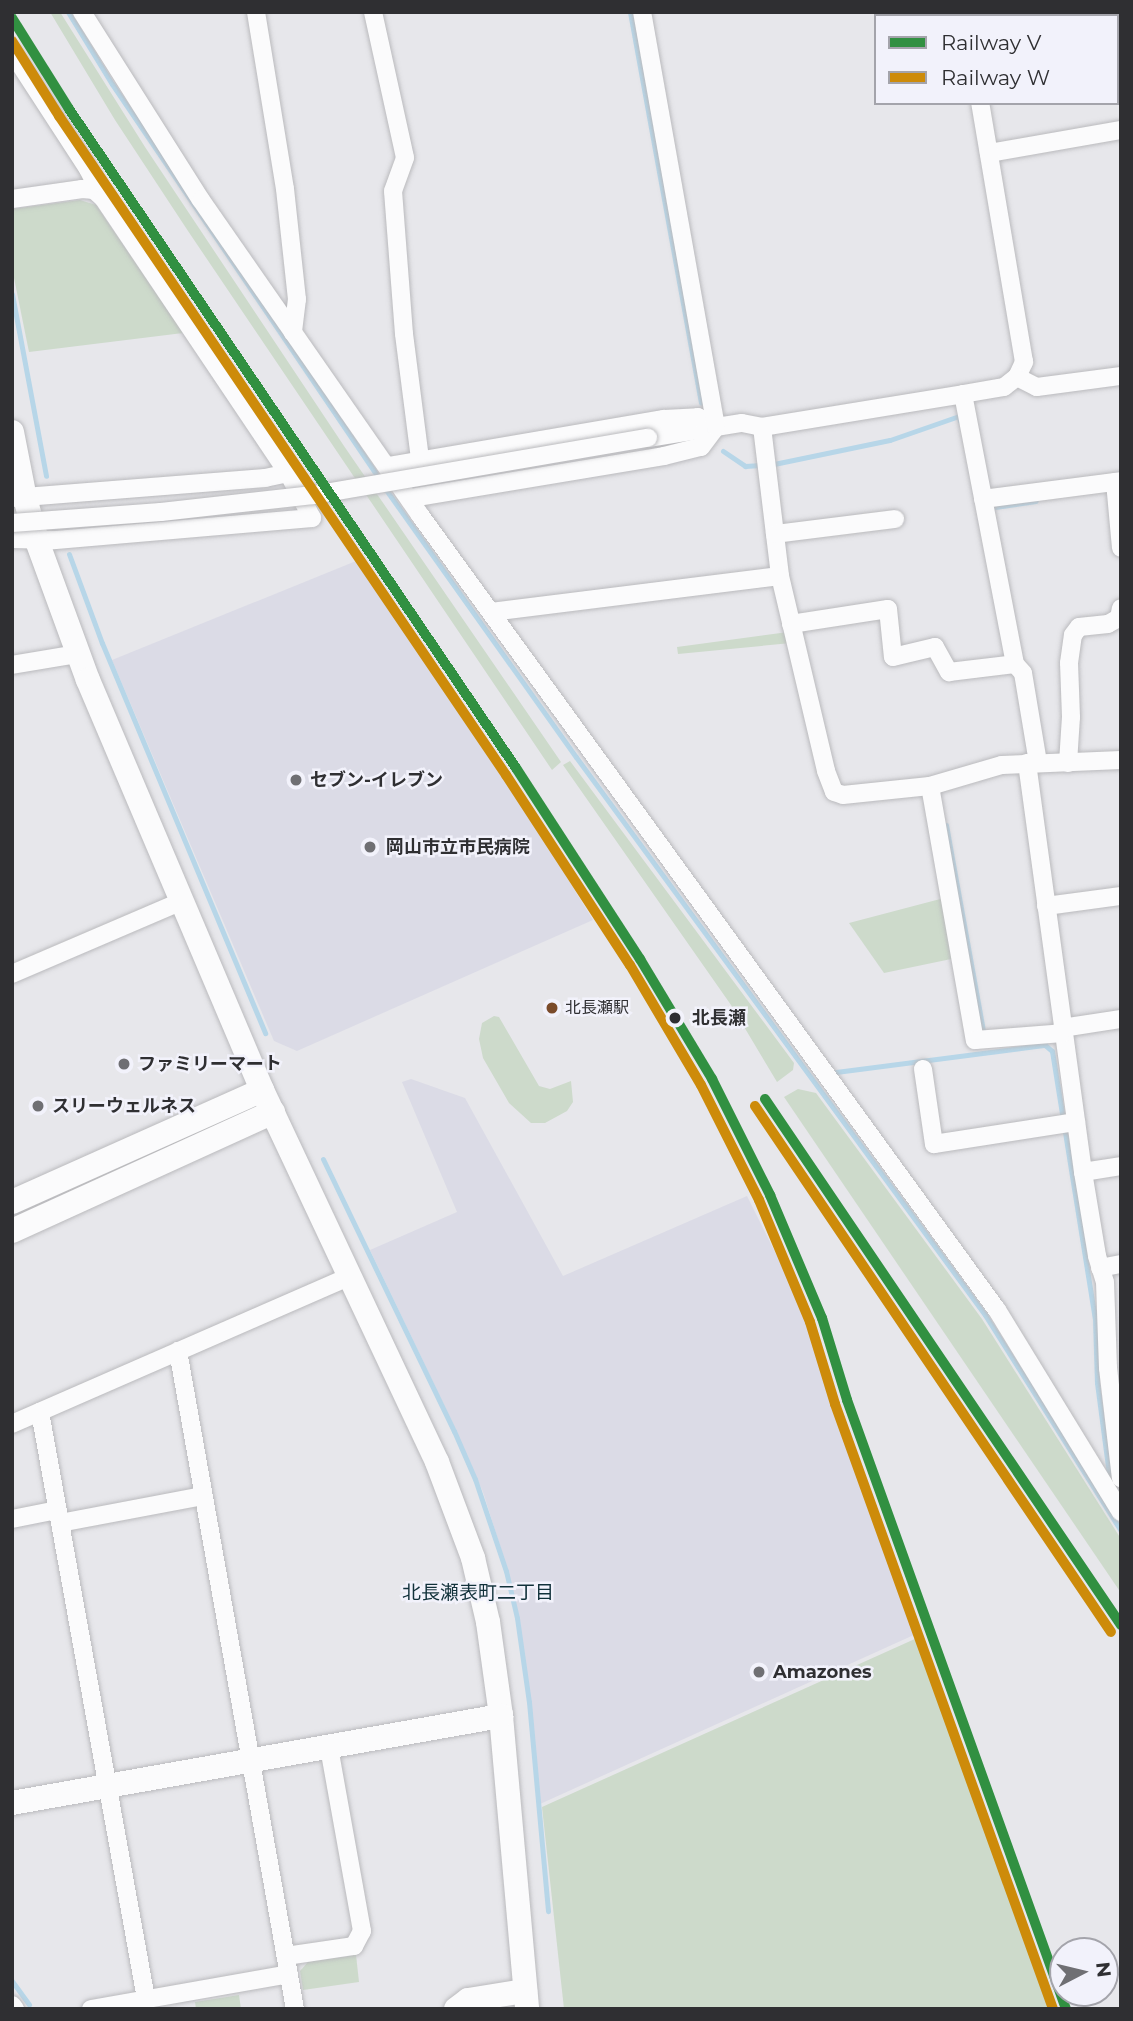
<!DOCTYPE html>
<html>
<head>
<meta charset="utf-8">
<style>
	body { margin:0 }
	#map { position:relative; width:1133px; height:2021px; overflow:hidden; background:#e7e7eb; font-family:Montserrat,"Noto Sans JP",sans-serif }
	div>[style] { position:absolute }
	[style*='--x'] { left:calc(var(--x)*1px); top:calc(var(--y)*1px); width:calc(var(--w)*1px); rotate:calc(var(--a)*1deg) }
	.built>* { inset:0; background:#dbdbe6 }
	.green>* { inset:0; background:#cddacb }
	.stream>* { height:5px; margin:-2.5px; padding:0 2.5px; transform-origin:2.5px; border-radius:2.5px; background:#b7d6e8 }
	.roads { filter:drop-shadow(0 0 2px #bababd) drop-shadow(0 0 2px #bababd) }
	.street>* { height:18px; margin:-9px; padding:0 9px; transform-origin:9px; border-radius:9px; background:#fbfbfc }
	.secondary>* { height:24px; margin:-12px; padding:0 12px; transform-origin:12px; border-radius:12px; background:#fbfbfc }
	.bridges { filter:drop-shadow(0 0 2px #bababd) drop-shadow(0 0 2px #bababd) }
	.street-bridge>* { height:18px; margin:-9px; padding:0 9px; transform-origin:9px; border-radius:9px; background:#fbfbfc }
	.rail-1>* { height:10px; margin:-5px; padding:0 5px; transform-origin:5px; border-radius:5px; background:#319041 }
	.rail-2>* { height:10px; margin:-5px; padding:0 5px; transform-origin:5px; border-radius:5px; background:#cd8b0a }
	.dots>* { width:19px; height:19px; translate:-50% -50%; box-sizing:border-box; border:4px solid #f2f2fb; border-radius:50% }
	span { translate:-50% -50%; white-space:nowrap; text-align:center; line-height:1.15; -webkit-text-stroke:5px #f2f2fb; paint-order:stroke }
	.bus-label { font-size:16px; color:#2f2f32 }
	.left { translate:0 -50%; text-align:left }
	.poi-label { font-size:18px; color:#2f2f32; font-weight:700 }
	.stop-label { font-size:18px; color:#2f2f32; font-weight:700 }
	.neighbourhood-label { font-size:19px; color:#11313a }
	.frame { position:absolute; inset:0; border:14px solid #2f2f32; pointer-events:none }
	.legend { position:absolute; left:874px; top:14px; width:245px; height:91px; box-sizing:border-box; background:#f2f2fb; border:2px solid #a4a4ab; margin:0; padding:9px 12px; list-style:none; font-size:21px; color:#2f2f32 }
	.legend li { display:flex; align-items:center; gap:14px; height:35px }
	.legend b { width:35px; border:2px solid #a4a4ab }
	.north { position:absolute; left:1049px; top:1937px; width:70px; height:70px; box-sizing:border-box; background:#f2f2fb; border:2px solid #a4a4ab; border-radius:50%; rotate:83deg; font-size:19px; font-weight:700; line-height:28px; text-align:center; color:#2f2f32 }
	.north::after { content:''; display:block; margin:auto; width:24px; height:32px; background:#6f6f73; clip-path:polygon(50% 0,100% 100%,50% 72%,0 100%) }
</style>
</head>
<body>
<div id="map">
	<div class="built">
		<div style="clip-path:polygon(361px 559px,504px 775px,593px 920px,297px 1051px,274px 1041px,112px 660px)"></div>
		<div style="clip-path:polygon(411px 1079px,465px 1098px,563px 1276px,747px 1196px,811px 1324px,916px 1634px,540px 1804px,520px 1622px,501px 1549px,483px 1492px,455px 1428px,370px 1250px,457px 1212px,402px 1082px)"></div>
	</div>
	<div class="green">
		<div style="clip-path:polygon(50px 12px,60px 12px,145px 147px,344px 446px,561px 762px,552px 770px,188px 231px,115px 120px)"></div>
		<div style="clip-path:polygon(80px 200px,96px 205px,183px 333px,29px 352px,12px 268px,12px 209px)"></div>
		<div style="clip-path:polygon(788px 632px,791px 643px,678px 654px,677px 647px)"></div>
		<div style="clip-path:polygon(570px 761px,794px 1063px,793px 1070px,777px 1082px,731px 1005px,563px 765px)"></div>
		<div style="clip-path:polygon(944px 898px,956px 958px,884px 973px,849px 923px)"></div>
		<div style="clip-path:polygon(494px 1016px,499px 1017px,539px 1086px,550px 1089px,571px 1081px,573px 1102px,567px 1111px,545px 1123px,531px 1123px,509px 1103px,483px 1058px,479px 1039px,482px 1023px)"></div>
		<div style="clip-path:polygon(798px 1089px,816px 1093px,982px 1319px,1121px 1539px,1121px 1593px,784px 1097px)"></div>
		<div style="clip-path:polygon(917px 1638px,1055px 2009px,564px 2009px,542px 1807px)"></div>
		<div style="clip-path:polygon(356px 1955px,359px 1982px,303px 1990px,300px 1971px,308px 1962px)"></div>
		<div style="clip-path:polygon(239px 1995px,241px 2009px,196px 2009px,195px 2002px)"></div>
	</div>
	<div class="stream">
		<div style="--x:68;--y:12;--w:84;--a:58.6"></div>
		<div style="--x:112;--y:84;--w:477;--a:55.9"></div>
		<div style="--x:630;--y:12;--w:397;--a:79.7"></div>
		<div style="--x:12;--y:294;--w:185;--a:79.4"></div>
		<div style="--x:723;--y:451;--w:27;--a:34"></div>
		<div style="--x:745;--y:466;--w:16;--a:-4"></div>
		<div style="--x:774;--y:464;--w:118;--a:-11.7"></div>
		<div style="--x:890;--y:440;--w:73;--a:-19.2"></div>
		<div style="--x:959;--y:416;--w:5;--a:79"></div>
		<div style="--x:384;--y:487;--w:331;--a:54.6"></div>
		<div style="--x:576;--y:757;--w:692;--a:53.76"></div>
		<div style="--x:985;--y:1315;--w:255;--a:57.8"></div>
		<div style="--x:995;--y:507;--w:41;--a:-8.3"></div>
		<div style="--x:69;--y:554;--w:95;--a:69.7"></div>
		<div style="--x:102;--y:643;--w:423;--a:67.3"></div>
		<div style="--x:946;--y:825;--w:214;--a:79.8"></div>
		<div style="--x:836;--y:1072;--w:211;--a:-7.4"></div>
		<div style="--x:1045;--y:1045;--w:9;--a:41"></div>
		<div style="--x:1052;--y:1051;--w:271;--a:80.9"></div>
		<div style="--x:1095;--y:1319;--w:64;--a:88.2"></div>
		<div style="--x:1097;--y:1383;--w:92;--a:82.5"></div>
		<div style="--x:323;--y:1159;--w:302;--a:64.3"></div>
		<div style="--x:454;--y:1431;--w:52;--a:66.4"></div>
		<div style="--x:475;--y:1479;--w:97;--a:71.4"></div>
		<div style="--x:506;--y:1571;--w:48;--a:76.8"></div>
		<div style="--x:517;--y:1618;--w:85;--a:81.9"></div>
		<div style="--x:529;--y:1702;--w:210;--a:84.8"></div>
		<div style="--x:12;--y:1981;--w:29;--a:54"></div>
	</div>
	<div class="roads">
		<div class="street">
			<div style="--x:82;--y:12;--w:222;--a:57.7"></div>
			<div style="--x:201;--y:200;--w:384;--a:55.2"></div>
			<div style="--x:420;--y:515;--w:982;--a:54.03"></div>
			<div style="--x:997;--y:1310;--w:237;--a:58.5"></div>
			<div style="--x:256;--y:12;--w:179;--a:80.7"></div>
			<div style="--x:285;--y:189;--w:111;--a:83.8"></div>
			<div style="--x:297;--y:299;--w:34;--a:97"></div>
			<div style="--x:373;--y:12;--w:149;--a:77.6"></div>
			<div style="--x:405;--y:158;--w:35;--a:110"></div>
			<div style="--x:393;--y:191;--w:143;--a:85.6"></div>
			<div style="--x:404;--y:334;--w:126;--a:82.7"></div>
			<div style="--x:965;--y:12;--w:4;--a:90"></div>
			<div style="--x:12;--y:52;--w:140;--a:57"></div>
			<div style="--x:88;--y:169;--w:11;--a:63"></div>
			<div style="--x:93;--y:179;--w:11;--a:85"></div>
			<div style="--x:989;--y:153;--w:134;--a:-9.9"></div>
			<div style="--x:12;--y:199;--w:71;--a:-8.1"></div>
			<div style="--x:82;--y:189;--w:12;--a:5"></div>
			<div style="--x:94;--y:190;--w:12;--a:42"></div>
			<div style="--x:103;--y:198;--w:331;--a:56.1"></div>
			<div style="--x:288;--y:473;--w:51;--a:61.9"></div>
			<div style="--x:312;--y:518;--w:260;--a:175.1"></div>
			<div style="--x:53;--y:540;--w:41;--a:-178.6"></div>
			<div style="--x:1017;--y:377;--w:22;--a:27"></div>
			<div style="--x:1037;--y:387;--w:85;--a:-7.5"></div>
			<div style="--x:963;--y:394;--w:275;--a:79.1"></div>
			<div style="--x:1015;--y:664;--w:12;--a:48"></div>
			<div style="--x:1023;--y:673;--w:91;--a:80.5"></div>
			<div style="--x:762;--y:427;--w:150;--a:83.1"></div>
			<div style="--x:780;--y:576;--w:200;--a:76.7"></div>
			<div style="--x:826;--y:771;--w:22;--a:69"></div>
			<div style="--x:834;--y:792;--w:9;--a:18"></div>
			<div style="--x:843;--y:795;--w:87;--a:-5.9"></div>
			<div style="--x:930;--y:786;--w:75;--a:-16.3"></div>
			<div style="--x:1002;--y:765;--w:119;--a:-2.4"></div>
			<div style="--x:648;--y:438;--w:95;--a:-9.1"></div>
			<div style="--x:742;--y:423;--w:20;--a:11"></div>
			<div style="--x:762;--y:427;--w:204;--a:-9.3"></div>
			<div style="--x:963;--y:394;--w:42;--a:-9.7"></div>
			<div style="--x:1004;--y:387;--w:16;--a:-38"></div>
			<div style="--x:1017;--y:377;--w:17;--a:-65"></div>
			<div style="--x:1024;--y:362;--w:263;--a:-99.6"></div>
			<div style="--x:388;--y:466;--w:280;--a:-9.7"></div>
			<div style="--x:664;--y:419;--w:34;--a:-3"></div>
			<div style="--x:698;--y:417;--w:21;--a:29"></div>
			<div style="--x:1115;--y:482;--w:66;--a:84.8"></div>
			<div style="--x:12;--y:498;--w:254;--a:-4.5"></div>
			<div style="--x:265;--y:478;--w:24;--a:-12"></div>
			<div style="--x:411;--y:498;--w:256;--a:-9.4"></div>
			<div style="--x:664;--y:456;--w:38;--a:-14"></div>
			<div style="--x:701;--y:447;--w:25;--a:-53"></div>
			<div style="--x:716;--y:427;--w:422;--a:-100.1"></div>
			<div style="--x:983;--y:499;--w:139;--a:-7.4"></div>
			<div style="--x:775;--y:534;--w:121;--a:-7.1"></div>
			<div style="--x:491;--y:612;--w:291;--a:-7.1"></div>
			<div style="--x:791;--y:624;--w:98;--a:-8.8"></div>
			<div style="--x:888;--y:609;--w:48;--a:84.1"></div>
			<div style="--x:893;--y:657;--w:43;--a:-13.4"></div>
			<div style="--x:935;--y:647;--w:29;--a:61"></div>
			<div style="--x:949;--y:672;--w:66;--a:-6.9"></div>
			<div style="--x:12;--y:665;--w:67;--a:-9.5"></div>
			<div style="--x:1027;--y:763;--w:413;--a:82.2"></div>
			<div style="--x:1083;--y:1172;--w:85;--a:80.5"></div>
			<div style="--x:1097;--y:1256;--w:27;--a:73"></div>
			<div style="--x:1105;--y:1282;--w:86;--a:88"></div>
			<div style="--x:1108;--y:1368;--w:111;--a:83.3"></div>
			<div style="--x:1068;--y:763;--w:46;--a:-86.3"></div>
			<div style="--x:1071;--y:717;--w:54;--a:-92.1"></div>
			<div style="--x:1069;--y:663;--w:28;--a:-82"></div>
			<div style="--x:1073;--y:635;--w:10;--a:-53"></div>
			<div style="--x:1079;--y:627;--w:29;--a:-6"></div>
			<div style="--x:1108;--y:624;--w:13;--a:-29"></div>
			<div style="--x:1119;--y:618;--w:10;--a:-79"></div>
			<div style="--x:930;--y:786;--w:258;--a:80"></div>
			<div style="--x:975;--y:1040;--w:88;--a:-4.5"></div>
			<div style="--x:1046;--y:906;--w:76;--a:-7.6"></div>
			<div style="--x:12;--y:974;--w:185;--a:-23.2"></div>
			<div style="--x:1062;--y:1028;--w:60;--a:-8.7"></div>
			<div style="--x:923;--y:1069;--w:76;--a:81.7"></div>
			<div style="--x:934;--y:1144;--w:144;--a:-8.8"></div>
			<div style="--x:1083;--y:1172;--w:38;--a:-9"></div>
			<div style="--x:1100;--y:1268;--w:21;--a:-11"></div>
			<div style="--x:178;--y:1351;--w:668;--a:79.92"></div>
			<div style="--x:40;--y:1412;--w:596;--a:79.76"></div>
			<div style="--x:12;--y:1424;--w:370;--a:-23.6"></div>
			<div style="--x:12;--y:1519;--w:46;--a:-11.3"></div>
			<div style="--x:60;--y:1523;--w:146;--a:-10.7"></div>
			<div style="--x:286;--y:1956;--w:69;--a:-8.4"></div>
			<div style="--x:354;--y:1946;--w:17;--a:-62"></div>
			<div style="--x:362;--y:1931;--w:187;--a:-100.2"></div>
			<div style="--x:12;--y:2005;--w:5;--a:53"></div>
			<div style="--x:91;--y:2009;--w:201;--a:-10"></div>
		</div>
		<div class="secondary">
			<div style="--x:12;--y:432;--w:67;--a:78.9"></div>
			<div style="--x:25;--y:498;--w:45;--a:74.4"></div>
			<div style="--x:37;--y:541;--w:148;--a:69.9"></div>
			<div style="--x:88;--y:680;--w:445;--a:67"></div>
			<div style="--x:262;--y:1090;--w:411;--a:64.8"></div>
			<div style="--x:437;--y:1462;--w:103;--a:69.4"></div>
			<div style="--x:473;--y:1558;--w:66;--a:76.8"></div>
			<div style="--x:488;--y:1622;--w:95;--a:82.1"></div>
			<div style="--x:501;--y:1716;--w:294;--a:84.9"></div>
			<div style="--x:12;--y:1202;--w:274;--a:-24.1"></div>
			<div style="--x:12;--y:1231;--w:287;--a:-24.5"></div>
			<div style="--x:12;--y:1803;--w:497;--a:-10.1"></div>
			<div style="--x:456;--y:2009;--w:15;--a:-37"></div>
			<div style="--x:468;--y:2000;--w:58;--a:-9"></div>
		</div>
	</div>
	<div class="bridges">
		<div class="street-bridge">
			<div style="--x:12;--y:523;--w:149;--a:-4.2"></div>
			<div style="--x:161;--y:512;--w:153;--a:-6.4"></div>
			<div style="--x:313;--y:495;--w:340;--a:-9.7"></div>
		</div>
	</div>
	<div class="rail-1">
		<div style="--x:12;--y:18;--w:107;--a:57.9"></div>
		<div style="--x:69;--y:109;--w:796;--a:55.85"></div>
		<div style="--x:516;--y:768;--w:228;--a:57"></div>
		<div style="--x:640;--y:959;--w:140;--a:59"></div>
		<div style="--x:712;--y:1079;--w:130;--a:63.4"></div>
		<div style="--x:770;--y:1195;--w:134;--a:67.1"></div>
		<div style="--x:822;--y:1318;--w:86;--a:73"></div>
		<div style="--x:847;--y:1400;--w:647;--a:70.22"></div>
		<div style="--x:765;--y:1099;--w:635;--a:55.91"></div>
	</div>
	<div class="rail-2">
		<div style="--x:12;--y:41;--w:89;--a:57.9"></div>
		<div style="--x:59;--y:116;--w:796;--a:55.85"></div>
		<div style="--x:506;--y:775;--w:227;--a:56.9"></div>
		<div style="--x:630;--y:965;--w:139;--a:59.4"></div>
		<div style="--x:701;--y:1085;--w:129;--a:63.2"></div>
		<div style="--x:759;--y:1200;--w:132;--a:67.3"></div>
		<div style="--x:810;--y:1322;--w:86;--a:73"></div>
		<div style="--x:835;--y:1404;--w:643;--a:70.18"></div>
		<div style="--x:755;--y:1106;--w:635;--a:55.91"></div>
	</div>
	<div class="dots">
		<div style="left:296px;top:780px;background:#6f6f73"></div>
		<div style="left:370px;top:847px;background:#6f6f73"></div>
		<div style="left:552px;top:1008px;background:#7a4b2a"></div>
		<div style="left:675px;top:1018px;background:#2f2f32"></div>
		<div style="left:124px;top:1064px;background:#6f6f73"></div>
		<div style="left:38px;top:1106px;background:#6f6f73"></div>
		<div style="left:759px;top:1672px;background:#6f6f73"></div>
	</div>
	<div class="bus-label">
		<span class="left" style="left:565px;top:1008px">北長瀬駅</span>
	</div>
	<div class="poi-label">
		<span class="left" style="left:310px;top:780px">セブン-イレブン</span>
		<span class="left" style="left:386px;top:847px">岡山市立市民病院</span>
		<span class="left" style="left:138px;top:1064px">ファミリーマート</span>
		<span class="left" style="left:52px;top:1106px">スリーウェルネス</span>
		<span class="left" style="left:773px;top:1672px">Amazones</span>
	</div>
	<div class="stop-label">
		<span class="left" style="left:692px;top:1018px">北長瀬</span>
	</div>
	<div class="neighbourhood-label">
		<span style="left:478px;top:1593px">北長瀬表町二丁目</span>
	</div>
	<div class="frame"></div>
	<ul class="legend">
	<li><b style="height:9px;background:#319041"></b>Railway V</li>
	<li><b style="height:9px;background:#cd8b0a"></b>Railway W</li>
	</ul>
	<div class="north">N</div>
</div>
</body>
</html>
